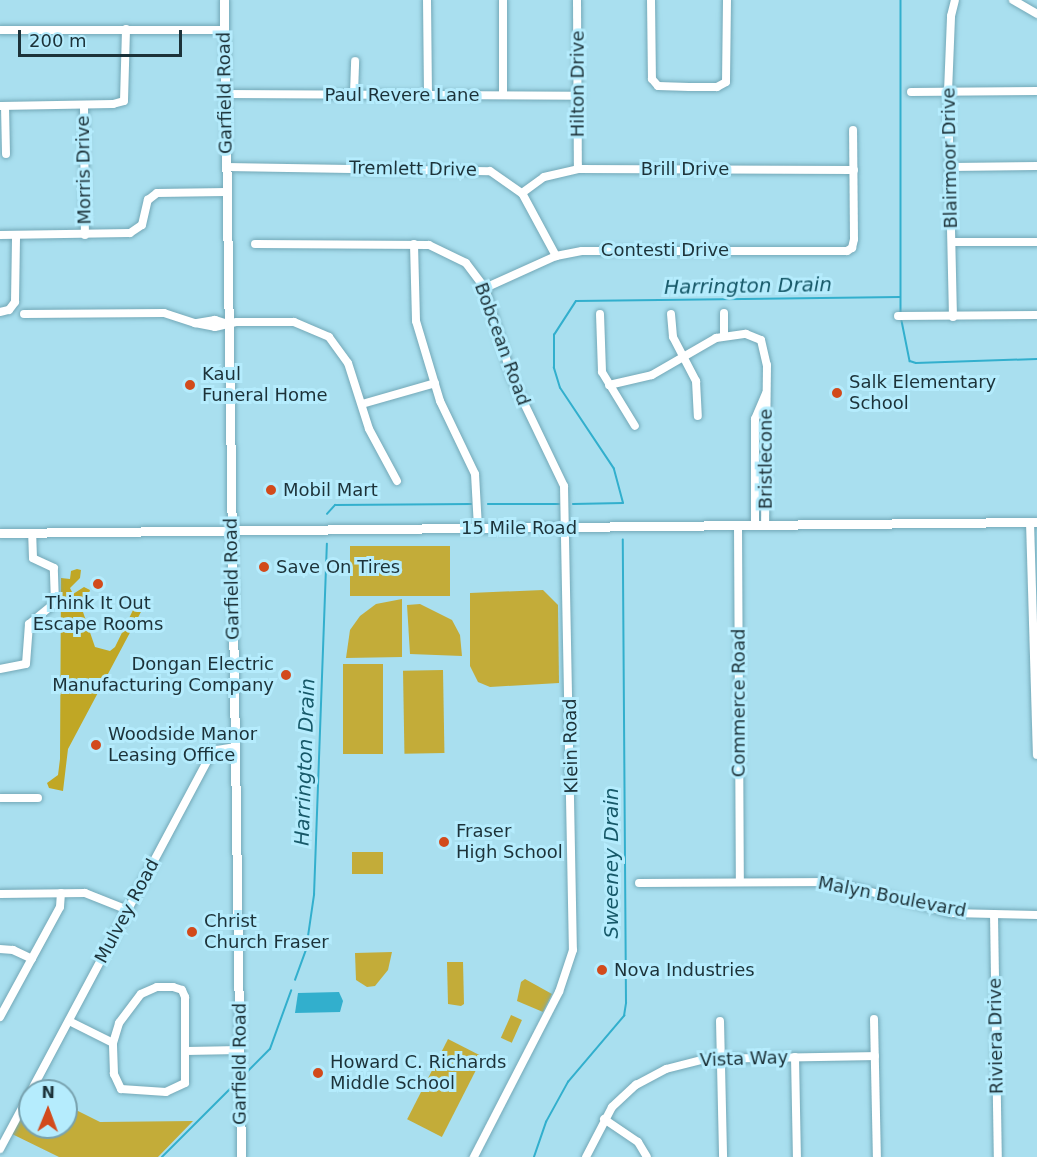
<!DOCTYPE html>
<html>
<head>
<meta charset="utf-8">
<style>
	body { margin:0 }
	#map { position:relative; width:1037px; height:1157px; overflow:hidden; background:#a9dfef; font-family:"DejaVu Sans",sans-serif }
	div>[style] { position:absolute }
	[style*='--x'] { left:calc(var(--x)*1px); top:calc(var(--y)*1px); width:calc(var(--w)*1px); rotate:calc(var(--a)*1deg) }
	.green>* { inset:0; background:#c3ac39; transform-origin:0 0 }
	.forest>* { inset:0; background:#c0a725 }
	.water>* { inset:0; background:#32afcd }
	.stream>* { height:1.5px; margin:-0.75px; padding:0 0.75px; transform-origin:0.75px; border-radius:0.75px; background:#32afcd }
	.roads { filter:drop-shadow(0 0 2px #73a8b7) drop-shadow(0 0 2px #73a8b7) }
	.minor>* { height:8px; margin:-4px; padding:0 4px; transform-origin:4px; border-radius:4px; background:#fff }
	.major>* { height:9px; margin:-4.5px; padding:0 4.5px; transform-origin:4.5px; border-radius:4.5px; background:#fff }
	.dots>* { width:16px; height:16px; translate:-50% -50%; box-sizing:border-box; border:3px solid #b5ecfd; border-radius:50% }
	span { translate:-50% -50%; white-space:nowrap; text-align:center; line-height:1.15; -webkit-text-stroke:6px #b5ecfd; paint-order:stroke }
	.street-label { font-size:18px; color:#1c3239 }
	.poi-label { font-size:18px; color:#1c3239 }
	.left { translate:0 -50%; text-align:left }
	.right { translate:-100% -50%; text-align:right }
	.water-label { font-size:20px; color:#175969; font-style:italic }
	.north { position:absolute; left:18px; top:1079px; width:60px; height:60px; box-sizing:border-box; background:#b5ecfd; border:2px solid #78a2af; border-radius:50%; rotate:1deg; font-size:16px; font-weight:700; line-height:24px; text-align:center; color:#1c3239 }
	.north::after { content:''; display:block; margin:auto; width:21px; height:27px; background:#d24a1b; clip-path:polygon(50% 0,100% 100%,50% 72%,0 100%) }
	.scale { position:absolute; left:18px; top:30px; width:164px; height:27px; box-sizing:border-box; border:3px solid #1c3239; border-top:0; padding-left:8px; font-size:18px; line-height:21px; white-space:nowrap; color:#1c3239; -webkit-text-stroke:4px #b5ecfd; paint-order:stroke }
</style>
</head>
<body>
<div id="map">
	<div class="green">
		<div style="left:450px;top:546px;width:50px;height:100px;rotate:90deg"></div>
		<div style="clip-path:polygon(543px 590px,558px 605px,559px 683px,490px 687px,478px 682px,470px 666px,470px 593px)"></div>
		<div style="clip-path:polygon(402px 599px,402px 657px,346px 658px,350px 630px,360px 616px,376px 604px)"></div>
		<div style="clip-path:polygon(420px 604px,452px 620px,460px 635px,462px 656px,410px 654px,407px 605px)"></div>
		<div style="left:343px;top:664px;width:40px;height:90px"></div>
		<div style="left:443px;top:670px;width:83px;height:40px;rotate:89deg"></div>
		<div style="left:352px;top:852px;width:31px;height:22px"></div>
		<div style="clip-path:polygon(392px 952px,388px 970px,375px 986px,367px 987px,356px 980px,355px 953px)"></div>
		<div style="clip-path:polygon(447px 962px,463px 962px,464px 1004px,461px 1006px,448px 1004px)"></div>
		<div style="clip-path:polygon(525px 979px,552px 994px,543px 1012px,517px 1001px,521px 982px)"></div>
		<div style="left:511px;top:1015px;width:12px;height:25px;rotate:24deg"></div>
		<div style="left:448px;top:1039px;width:39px;height:90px;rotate:27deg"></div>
		<div style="clip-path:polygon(30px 1101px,30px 1127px,66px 1127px,66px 1105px,100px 1122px,193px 1121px,158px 1157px,59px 1157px,12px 1134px)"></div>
	</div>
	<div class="forest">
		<div style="clip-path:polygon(77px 569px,81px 570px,80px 578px,70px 588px,73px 594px,84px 587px,90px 590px,83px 612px,95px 647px,110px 651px,115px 647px,134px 608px,142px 610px,68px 749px,63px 791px,49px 788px,47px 783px,58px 775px,60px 759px,61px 578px,70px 579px,71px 571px)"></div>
	</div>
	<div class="water">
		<div style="clip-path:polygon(339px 992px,343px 1001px,340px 1012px,295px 1013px,298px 993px)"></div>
	</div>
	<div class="stream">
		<div style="--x:901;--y:0;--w:312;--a:90"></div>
		<div style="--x:902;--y:321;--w:41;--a:78.7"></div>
		<div style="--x:910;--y:361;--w:6;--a:18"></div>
		<div style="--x:916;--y:363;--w:121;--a:-1.9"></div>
		<div style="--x:488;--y:504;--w:71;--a:0"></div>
		<div style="--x:573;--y:504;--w:50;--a:-1.1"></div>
		<div style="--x:623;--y:503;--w:35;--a:-105"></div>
		<div style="--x:614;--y:469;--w:97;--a:-123.7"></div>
		<div style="--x:560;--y:388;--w:21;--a:-107"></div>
		<div style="--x:554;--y:368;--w:33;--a:-90"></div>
		<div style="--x:554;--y:335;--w:40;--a:-57.1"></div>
		<div style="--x:576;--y:301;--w:324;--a:-0.7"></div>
		<div style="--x:327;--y:514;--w:12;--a:-48"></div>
		<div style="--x:335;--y:505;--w:136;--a:-0.4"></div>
		<div style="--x:295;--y:980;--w:32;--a:-70"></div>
		<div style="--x:306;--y:950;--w:56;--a:-81.7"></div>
		<div style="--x:314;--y:895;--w:351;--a:-87.9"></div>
		<div style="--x:245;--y:1074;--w:35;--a:-45"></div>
		<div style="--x:270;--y:1049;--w:62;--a:-70.1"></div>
		<div style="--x:162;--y:1157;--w:103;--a:-45"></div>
		<div style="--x:534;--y:1157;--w:37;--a:-71"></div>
		<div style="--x:546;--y:1122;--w:46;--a:-61.2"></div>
		<div style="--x:568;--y:1082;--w:87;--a:-49.7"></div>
		<div style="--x:624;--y:1016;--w:13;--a:-81"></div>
		<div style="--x:626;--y:1003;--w:463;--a:-90.4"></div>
	</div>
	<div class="roads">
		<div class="minor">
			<div style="--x:427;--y:0;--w:94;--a:89.4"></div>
			<div style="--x:503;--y:0;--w:95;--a:90"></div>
			<div style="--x:577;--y:0;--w:169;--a:89.7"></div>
			<div style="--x:651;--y:0;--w:79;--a:89.3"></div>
			<div style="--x:652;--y:79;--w:9;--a:49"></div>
			<div style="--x:658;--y:86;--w:31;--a:2"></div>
			<div style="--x:689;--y:87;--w:28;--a:0"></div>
			<div style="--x:717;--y:87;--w:10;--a:-29"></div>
			<div style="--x:726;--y:82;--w:82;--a:-89.3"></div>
			<div style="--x:1013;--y:0;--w:28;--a:30"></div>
			<div style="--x:0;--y:30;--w:225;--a:0"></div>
			<div style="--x:911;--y:92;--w:126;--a:-0.5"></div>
			<div style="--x:225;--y:94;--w:354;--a:0.3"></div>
			<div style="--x:354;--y:94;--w:33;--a:-88"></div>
			<div style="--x:84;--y:105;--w:130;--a:89.6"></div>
			<div style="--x:0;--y:106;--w:113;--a:-1"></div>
			<div style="--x:113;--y:104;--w:11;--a:-15"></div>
			<div style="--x:124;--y:101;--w:72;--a:-88.4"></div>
			<div style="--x:5;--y:106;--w:48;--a:88.8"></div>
			<div style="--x:226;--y:167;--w:264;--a:0.9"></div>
			<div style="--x:490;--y:171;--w:39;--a:35"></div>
			<div style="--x:522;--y:193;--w:72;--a:61.6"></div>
			<div style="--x:951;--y:167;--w:86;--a:-0.7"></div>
			<div style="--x:522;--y:193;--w:27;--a:-36"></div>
			<div style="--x:544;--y:177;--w:35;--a:-13"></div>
			<div style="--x:578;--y:169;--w:276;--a:0.2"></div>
			<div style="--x:0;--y:235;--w:130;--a:-0.9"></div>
			<div style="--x:130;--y:233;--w:14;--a:-34"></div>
			<div style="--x:142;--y:225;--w:26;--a:-77"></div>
			<div style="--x:148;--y:200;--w:11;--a:-38"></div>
			<div style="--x:157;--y:193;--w:69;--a:-0.8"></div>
			<div style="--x:952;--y:242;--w:85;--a:0"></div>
			<div style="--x:255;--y:244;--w:174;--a:0.3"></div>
			<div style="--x:429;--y:245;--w:41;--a:25.9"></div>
			<div style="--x:466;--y:263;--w:31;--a:53"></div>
			<div style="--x:485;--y:288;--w:94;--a:73.3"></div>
			<div style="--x:512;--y:378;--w:120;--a:64.3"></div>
			<div style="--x:564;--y:486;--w:464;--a:88.9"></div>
			<div style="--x:573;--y:950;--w:44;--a:108.4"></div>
			<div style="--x:559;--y:992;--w:186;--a:117.3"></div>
			<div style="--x:414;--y:244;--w:77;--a:88.5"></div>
			<div style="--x:416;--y:321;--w:84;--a:73.3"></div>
			<div style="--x:440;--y:401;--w:81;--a:64.4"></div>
			<div style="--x:475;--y:474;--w:54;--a:86.8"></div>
			<div style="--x:485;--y:288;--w:78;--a:-24.3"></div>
			<div style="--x:556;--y:256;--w:26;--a:-11"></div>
			<div style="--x:582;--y:251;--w:265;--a:0"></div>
			<div style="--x:847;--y:251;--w:6;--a:-31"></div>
			<div style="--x:852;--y:248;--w:9;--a:-77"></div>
			<div style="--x:854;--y:239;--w:109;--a:-90.5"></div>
			<div style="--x:0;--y:312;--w:9;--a:-13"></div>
			<div style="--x:9;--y:310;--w:10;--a:-53"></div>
			<div style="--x:15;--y:302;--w:67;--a:-89.1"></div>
			<div style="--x:24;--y:314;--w:140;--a:-0.4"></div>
			<div style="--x:164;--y:313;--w:33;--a:18"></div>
			<div style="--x:600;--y:314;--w:58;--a:88"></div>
			<div style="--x:602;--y:372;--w:63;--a:58.6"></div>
			<div style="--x:671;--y:314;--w:23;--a:85"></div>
			<div style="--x:673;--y:337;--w:50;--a:62.4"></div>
			<div style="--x:696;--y:381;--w:35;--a:87"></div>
			<div style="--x:898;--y:316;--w:139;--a:-0.4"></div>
			<div style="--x:953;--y:317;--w:225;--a:-91.3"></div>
			<div style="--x:948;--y:92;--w:76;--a:-87.7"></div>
			<div style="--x:951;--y:16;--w:16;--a:-76"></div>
			<div style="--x:228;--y:324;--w:14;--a:-163"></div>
			<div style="--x:215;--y:320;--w:20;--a:171"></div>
			<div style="--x:195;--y:323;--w:20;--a:11"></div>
			<div style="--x:215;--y:327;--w:13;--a:-13"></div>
			<div style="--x:228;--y:324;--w:9;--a:-13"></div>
			<div style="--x:237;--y:322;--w:57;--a:0"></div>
			<div style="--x:294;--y:322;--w:38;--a:23"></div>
			<div style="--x:329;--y:337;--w:32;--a:54"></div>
			<div style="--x:348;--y:363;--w:69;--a:72.3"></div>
			<div style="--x:369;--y:429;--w:59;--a:61.7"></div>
			<div style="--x:724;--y:336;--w:23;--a:-90"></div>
			<div style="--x:609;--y:385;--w:44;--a:-13.1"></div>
			<div style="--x:652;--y:375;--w:74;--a:-30"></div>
			<div style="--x:716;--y:338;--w:30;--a:-8"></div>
			<div style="--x:746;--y:334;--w:16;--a:22"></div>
			<div style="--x:761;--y:340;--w:26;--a:77"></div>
			<div style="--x:767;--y:365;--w:161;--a:90.7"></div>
			<div style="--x:362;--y:404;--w:76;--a:-16"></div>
			<div style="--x:1030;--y:522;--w:233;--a:88.3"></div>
			<div style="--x:738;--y:526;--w:354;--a:89.7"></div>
			<div style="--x:755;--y:526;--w:107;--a:-90"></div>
			<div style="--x:755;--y:419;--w:28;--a:-67"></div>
			<div style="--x:0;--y:669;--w:26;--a:-11"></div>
			<div style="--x:26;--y:664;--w:40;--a:-85.7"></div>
			<div style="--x:29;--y:624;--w:33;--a:-39"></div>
			<div style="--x:55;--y:603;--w:35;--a:-92"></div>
			<div style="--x:54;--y:568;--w:23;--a:-155"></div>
			<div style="--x:33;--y:558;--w:25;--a:-92"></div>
			<div style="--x:0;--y:798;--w:38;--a:0"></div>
			<div style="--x:639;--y:883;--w:194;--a:-0.3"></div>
			<div style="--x:833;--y:882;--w:122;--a:14.7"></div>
			<div style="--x:951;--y:913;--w:86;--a:1.3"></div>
			<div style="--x:0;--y:894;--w:85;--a:-0.7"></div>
			<div style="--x:85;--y:893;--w:46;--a:21.6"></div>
			<div style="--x:994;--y:914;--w:243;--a:89.1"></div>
			<div style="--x:0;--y:949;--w:13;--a:4"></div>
			<div style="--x:13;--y:950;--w:21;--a:25"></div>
			<div style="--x:173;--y:987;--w:9;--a:18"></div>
			<div style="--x:182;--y:990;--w:8;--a:67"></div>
			<div style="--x:185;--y:997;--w:86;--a:90"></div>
			<div style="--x:185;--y:1083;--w:21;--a:155"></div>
			<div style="--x:166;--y:1092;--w:45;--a:-176.2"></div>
			<div style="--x:121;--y:1089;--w:17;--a:-115"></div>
			<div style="--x:114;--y:1074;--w:31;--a:-92"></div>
			<div style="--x:113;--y:1043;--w:21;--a:-73"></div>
			<div style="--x:119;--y:1023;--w:36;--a:-53"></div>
			<div style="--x:141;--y:994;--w:17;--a:-24"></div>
			<div style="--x:157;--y:987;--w:16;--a:0"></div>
			<div style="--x:0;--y:1017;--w:125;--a:-61.4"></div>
			<div style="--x:60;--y:907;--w:14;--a:-86"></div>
			<div style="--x:874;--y:1019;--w:138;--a:88.8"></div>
			<div style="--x:69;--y:1021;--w:49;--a:26.6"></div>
			<div style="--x:720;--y:1021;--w:136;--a:88.7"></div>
			<div style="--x:186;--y:1051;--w:54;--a:-1.1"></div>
			<div style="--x:795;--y:1057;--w:100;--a:88.9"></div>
			<div style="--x:31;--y:1091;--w:380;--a:-61.9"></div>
			<div style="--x:210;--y:756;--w:9;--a:-41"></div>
			<div style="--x:217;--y:750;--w:19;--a:-9"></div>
			<div style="--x:604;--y:1119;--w:41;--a:34.1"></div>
			<div style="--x:638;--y:1142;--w:17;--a:59"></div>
			<div style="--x:0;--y:1149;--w:64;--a:-61.8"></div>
			<div style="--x:586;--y:1157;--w:56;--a:-62.5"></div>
			<div style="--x:612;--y:1107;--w:33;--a:-43"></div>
			<div style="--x:636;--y:1085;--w:34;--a:-28"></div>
			<div style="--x:666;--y:1069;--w:40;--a:-14.4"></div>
			<div style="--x:705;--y:1059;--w:170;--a:-1"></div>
		</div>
		<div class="major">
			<div style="--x:224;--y:0;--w:1157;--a:89.16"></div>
			<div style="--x:0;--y:533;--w:1037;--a:-0.61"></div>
		</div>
	</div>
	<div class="dots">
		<div style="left:190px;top:385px;background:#d24a1b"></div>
		<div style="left:837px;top:393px;background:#d24a1b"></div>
		<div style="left:271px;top:490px;background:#d24a1b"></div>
		<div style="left:264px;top:567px;background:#d24a1b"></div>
		<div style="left:98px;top:584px;background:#d24a1b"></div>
		<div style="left:286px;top:675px;background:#d24a1b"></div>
		<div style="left:96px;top:745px;background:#d24a1b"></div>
		<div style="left:444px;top:842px;background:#d24a1b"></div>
		<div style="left:192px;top:932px;background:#d24a1b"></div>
		<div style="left:602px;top:970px;background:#d24a1b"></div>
		<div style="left:318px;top:1073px;background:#d24a1b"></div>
	</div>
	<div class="street-label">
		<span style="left:578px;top:84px;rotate:-90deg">Hilton Drive</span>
		<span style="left:225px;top:93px;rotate:-91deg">Garfield Road</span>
		<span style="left:402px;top:95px">Paul Revere Lane</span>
		<span style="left:950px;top:158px;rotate:-91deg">Blairmoor Drive</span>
		<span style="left:413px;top:169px;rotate:1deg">Tremlett Drive</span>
		<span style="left:685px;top:169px">Brill Drive</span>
		<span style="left:84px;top:170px;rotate:-91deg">Morris Drive</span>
		<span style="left:665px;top:250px">Contesti Drive</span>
		<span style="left:502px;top:344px;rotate:70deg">Bobcean Road</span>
		<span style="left:766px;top:459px;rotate:-90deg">Bristlecone</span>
		<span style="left:519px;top:528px">15 Mile Road</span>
		<span style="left:232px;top:579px;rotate:-91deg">Garfield Road</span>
		<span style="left:739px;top:703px;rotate:-90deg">Commerce Road</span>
		<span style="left:571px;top:746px;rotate:-91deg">Klein Road</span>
		<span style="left:892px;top:897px;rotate:11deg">Malyn Boulevard</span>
		<span style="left:127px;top:911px;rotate:-62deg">Mulvey Road</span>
		<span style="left:996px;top:1036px;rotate:-91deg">Riviera Drive</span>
		<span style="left:744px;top:1059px;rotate:-2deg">Vista Way</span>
		<span style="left:240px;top:1064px;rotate:-90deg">Garfield Road</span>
	</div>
	<div class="poi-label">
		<span class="left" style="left:202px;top:385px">Kaul<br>Funeral Home</span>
		<span class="left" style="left:849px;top:393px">Salk Elementary<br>School</span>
		<span class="left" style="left:283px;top:490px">Mobil Mart</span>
		<span class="left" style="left:276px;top:567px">Save On Tires</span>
		<span style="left:98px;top:614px">Think It Out<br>Escape Rooms</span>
		<span class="right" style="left:274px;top:675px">Dongan Electric<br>Manufacturing Company</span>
		<span class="left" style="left:108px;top:745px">Woodside Manor<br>Leasing Office</span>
		<span class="left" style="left:456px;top:842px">Fraser<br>High School</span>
		<span class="left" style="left:204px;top:932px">Christ<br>Church Fraser</span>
		<span class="left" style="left:614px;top:970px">Nova Industries</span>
		<span class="left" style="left:330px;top:1073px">Howard C. Richards<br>Middle School</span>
	</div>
	<div class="water-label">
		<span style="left:748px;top:286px;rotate:-1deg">Harrington Drain</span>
		<span style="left:305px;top:762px;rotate:-88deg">Harrington Drain</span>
		<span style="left:611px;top:863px;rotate:-90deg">Sweeney Drain</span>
	</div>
	<div class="north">N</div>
	<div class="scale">200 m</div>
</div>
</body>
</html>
